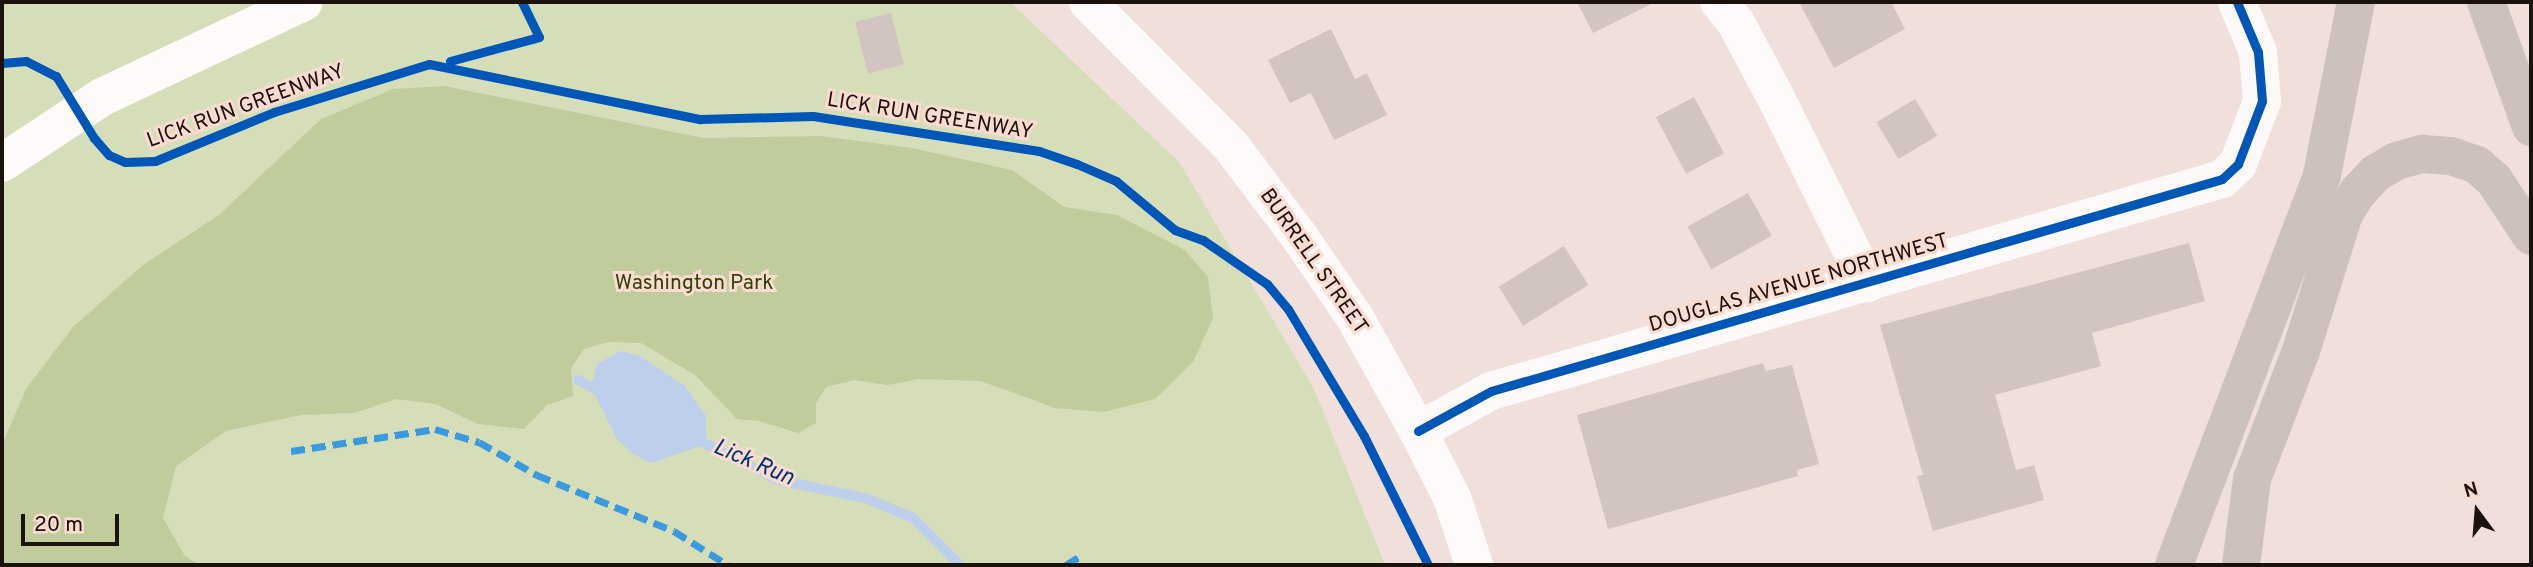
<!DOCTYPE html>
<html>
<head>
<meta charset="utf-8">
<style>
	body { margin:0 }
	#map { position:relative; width:2533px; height:567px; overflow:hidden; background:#f0dfda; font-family:Overpass,sans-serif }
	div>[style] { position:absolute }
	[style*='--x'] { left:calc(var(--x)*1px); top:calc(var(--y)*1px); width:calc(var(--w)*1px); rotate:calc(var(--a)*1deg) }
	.green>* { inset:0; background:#d5ddb9 }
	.forest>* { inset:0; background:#c0cc9c }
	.water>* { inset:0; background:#becfec }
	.stream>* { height:10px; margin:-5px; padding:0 5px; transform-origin:5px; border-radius:5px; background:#becfec }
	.building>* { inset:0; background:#d2c4c0; transform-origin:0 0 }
	.minor>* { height:38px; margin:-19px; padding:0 19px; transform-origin:19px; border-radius:19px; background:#fdfaf9 }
	.highway>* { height:38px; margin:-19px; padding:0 19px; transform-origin:19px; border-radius:19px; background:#ccc1bd }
	.quiet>* { height:7px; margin-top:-3.5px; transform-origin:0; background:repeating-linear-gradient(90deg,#3b9ade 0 14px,transparent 0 21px) }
	.cycleway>* { height:9px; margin:-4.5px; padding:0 4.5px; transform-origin:4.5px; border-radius:4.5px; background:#0057b8 }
	span { translate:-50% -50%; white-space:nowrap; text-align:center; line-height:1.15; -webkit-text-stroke:6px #fadbd0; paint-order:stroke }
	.street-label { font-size:21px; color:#1b110d }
	.park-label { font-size:21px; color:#2e4306 }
	.water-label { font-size:23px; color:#003572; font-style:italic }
	.frame { position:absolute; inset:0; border:4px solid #1b110d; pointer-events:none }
	.north { position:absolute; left:2442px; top:476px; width:70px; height:70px; -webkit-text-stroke:5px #fadbd0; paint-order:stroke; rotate:344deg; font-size:19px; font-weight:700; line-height:28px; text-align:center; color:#1b110d }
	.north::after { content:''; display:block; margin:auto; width:24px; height:32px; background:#1b110d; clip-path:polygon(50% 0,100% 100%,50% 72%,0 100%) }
	.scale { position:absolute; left:21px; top:514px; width:98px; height:32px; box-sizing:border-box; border:4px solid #1b110d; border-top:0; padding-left:9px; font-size:21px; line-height:24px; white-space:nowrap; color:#1b110d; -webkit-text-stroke:5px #fadbd0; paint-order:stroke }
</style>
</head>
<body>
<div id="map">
	<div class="green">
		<div style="clip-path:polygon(2px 2px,1010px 2px,1179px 162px,1314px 389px,1385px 565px,2px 565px)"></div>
	</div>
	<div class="forest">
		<div style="clip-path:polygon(444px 86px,703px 138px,820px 136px,912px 148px,1012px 170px,1064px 207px,1117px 215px,1185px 250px,1208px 277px,1213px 318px,1193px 362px,1155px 399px,1104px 412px,1055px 408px,981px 381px,919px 379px,887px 385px,854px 380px,826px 387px,816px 403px,816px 423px,798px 433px,759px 421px,737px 419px,695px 375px,641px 343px,608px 342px,584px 349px,571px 368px,573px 396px,547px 405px,524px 429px,478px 424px,436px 404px,396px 399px,354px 413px,301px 415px,226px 431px,176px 466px,163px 518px,185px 556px,199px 565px,2px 565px,2px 445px,26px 389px,73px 327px,143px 265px,219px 215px,321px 119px,393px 89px)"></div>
	</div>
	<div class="water">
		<div style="clip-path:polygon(621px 351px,640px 356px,685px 386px,706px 416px,706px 444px,651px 463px,633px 454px,617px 439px,591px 387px,597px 364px)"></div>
	</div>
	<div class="stream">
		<div style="--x:578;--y:380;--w:27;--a:27"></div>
		<div style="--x:694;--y:438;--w:94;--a:26.6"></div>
		<div style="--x:778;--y:480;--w:89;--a:11.7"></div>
		<div style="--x:865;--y:498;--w:52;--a:22.6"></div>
		<div style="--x:913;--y:518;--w:66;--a:45"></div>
	</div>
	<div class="building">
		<div style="clip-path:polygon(1577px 2px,1655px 2px,1593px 33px)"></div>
		<div style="clip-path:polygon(1799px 2px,1891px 2px,1905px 29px,1834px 68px)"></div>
		<div style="left:891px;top:13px;width:53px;height:37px;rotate:76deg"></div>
		<div style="clip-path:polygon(1331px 29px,1355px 79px,1367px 73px,1387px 115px,1334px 140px,1311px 93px,1290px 103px,1268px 60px)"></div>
		<div style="left:1694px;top:97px;width:64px;height:43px;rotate:62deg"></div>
		<div style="left:1915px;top:99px;width:43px;height:45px;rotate:59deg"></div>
		<div style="left:1748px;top:193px;width:49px;height:69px;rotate:61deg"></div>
		<div style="clip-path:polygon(2189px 243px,2205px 301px,2092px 333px,2101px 366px,1995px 395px,2016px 470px,2034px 465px,2044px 500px,1933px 531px,1917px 476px,1923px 475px,1880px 325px)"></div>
		<div style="left:1564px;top:246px;width:46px;height:77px;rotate:58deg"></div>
		<div style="clip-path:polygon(1763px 363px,1766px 371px,1792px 365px,1819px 464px,1797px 470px,1798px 476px,1608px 529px,1577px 415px)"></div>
	</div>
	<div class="minor">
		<div style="--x:1088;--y:2;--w:203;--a:45.2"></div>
		<div style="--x:1231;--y:146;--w:116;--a:53"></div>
		<div style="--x:1301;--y:239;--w:93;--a:55.5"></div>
		<div style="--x:1354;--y:316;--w:132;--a:60.9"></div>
		<div style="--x:1418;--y:431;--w:77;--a:63.1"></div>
		<div style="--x:1453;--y:500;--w:68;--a:72.1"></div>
		<div style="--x:1719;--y:2;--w:27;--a:51"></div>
		<div style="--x:1736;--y:23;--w:83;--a:61.9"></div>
		<div style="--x:1775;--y:96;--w:209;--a:63.6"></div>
		<div style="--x:2;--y:163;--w:120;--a:-33.4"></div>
		<div style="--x:102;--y:97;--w:223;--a:-25.2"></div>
		<div style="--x:1418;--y:431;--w:83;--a:-28.7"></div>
		<div style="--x:1491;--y:391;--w:761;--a:-16.17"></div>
		<div style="--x:2222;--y:179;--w:22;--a:-43"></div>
		<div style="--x:2238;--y:164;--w:67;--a:-69.1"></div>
		<div style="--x:2262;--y:101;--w:49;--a:-94.7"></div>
		<div style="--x:2258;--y:52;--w:54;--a:-112.8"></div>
	</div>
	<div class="highway">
		<div style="--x:2486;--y:2;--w:133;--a:70.2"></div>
		<div style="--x:2174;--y:565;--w:417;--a:-69.2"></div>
		<div style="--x:2322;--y:175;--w:176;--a:-78.9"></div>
		<div style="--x:2241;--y:565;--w:87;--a:-82.7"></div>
		<div style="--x:2252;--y:479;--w:137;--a:-69.1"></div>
		<div style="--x:2301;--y:351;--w:144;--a:-72.6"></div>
		<div style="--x:2344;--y:214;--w:26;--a:-58"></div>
		<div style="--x:2358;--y:192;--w:26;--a:-47"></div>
		<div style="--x:2376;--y:173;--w:24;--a:-30"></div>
		<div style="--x:2397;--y:161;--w:26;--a:-16"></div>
		<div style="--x:2422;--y:154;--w:29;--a:4"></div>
		<div style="--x:2451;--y:156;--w:28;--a:19"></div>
		<div style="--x:2477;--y:165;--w:23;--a:41"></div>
		<div style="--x:2494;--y:180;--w:67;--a:56.5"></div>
	</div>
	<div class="quiet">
		<div style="--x:291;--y:451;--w:146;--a:-8.7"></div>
		<div style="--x:435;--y:429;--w:46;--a:16.5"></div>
		<div style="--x:479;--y:442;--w:67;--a:29.6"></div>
		<div style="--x:537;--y:475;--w:148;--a:22.2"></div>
		<div style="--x:674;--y:531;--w:64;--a:32.2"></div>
		<div style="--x:1066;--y:565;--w:15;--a:-32"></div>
	</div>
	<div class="cycleway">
		<div style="--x:450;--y:61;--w:92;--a:-15.1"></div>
		<div style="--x:539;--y:37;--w:39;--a:-116"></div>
		<div style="--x:2;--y:63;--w:24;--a:-5"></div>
		<div style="--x:26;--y:61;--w:34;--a:27"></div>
		<div style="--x:56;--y:76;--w:73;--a:58.5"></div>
		<div style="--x:94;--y:138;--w:23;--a:49"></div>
		<div style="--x:109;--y:155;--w:17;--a:24"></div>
		<div style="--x:125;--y:162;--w:30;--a:-2"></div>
		<div style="--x:155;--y:161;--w:129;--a:-22.4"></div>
		<div style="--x:274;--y:112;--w:162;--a:-17.2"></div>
		<div style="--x:429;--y:64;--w:277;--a:11.5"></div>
		<div style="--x:700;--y:119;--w:113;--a:-1.5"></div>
		<div style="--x:813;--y:116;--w:229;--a:8.8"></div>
		<div style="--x:1039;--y:151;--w:40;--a:18.9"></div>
		<div style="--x:1077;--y:164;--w:43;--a:23.6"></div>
		<div style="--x:1116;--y:181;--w:77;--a:39.7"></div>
		<div style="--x:1175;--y:230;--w:30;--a:20"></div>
		<div style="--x:1203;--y:240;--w:78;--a:34.5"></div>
		<div style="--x:1267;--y:284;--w:33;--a:50"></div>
		<div style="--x:1288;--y:309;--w:148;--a:59.1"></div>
		<div style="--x:1364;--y:436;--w:144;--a:63.6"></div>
		<div style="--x:1418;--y:431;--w:83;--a:-28.7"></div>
		<div style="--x:1491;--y:391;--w:761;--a:-16.17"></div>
		<div style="--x:2222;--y:179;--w:22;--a:-43"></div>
		<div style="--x:2238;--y:164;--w:67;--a:-69.1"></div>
		<div style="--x:2262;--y:101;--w:49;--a:-94.7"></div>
		<div style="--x:2258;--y:52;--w:54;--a:-112.8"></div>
	</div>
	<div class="street-label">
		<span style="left:246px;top:107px;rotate:-20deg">LICK RUN GREENWAY</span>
		<span style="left:930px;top:117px;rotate:9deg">LICK RUN GREENWAY</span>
		<span style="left:1313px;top:262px;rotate:55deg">BURRELL STREET</span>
		<span style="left:1799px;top:284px;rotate:-16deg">DOUGLAS AVENUE NORTHWEST</span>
	</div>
	<div class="park-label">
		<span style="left:694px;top:284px">Washington Park</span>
	</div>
	<div class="water-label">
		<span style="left:753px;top:464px;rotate:23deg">Lick Run</span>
	</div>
	<div class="frame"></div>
	<div class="north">N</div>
	<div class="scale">20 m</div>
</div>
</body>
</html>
